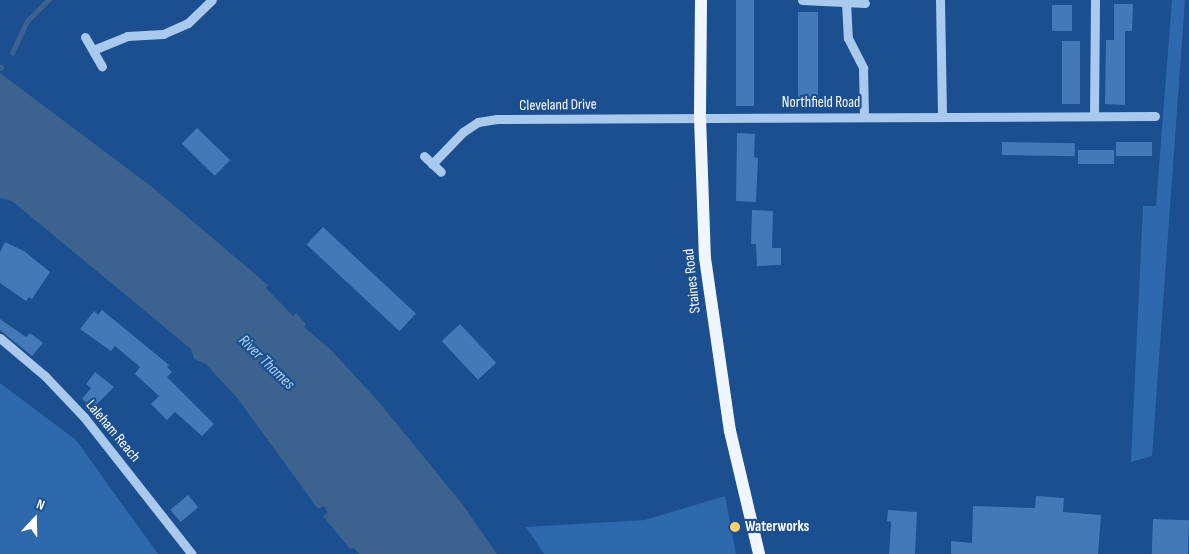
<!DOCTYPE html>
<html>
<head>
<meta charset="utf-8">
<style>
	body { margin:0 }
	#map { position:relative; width:1189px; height:554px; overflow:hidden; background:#1b4f8f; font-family:"Sofia Sans Condensed",sans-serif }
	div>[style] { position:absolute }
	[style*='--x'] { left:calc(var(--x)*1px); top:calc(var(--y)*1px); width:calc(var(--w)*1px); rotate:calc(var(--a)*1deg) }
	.green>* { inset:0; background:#2e69ad }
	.water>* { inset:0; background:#3c6290 }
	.stream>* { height:4.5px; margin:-2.25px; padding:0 2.25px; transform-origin:2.25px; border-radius:2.25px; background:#3c6290 }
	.building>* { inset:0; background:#4478b7; transform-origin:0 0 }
	.minor>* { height:9px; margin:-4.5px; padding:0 4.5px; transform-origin:4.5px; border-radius:4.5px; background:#a9c9ee }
	.major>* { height:12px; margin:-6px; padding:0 6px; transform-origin:6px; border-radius:6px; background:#f0f6ff }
	.dots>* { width:14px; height:14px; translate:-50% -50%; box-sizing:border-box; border:2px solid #1b4f8f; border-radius:50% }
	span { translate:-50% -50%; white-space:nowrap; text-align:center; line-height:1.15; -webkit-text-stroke:4.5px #1b4f8f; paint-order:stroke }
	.street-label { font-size:15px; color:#fff }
	.poi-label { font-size:15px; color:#fff; font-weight:700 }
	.left { translate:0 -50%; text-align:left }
	.water-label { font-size:16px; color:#b5d3f5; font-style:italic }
	.north { position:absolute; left:10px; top:494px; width:50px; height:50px; -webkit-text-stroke:4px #1b4f8f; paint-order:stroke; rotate:21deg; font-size:14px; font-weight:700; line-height:20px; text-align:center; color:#fff }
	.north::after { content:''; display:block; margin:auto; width:18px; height:22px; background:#fff; clip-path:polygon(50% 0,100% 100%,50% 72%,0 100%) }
</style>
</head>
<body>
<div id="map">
	<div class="green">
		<div style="clip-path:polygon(1172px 0,1185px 0,1152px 456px,1131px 462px,1143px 206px,1156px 206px)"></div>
		<div style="clip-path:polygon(0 383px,76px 440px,158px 554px,0 554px)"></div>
		<div style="clip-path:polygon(725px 496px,736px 554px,544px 554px,526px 527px,645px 520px)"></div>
	</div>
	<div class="water">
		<div style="clip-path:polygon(0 73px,152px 187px,268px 285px,266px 288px,293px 316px,296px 313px,306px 324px,304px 327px,331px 350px,378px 401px,463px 505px,497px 554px,359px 554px,354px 548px,350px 549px,323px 516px,328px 513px,324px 506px,318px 509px,238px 399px,206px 364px,194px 359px,191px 349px,12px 201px,0 198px)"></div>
	</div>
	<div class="stream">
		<div style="--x:12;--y:53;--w:35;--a:-65"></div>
		<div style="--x:27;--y:21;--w:30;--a:-45"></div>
		<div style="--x:0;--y:68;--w:1;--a:-45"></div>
	</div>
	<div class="building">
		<div style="left:736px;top:0;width:18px;height:106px"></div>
		<div style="clip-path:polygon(1114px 4px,1133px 4px,1132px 31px,1125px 31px,1125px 105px,1105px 104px,1106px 40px,1114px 40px)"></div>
		<div style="left:1052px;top:5px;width:20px;height:26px"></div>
		<div style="left:798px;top:12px;width:20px;height:89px"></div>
		<div style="left:1062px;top:41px;width:18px;height:63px"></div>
		<div style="left:197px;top:128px;width:46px;height:22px;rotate:44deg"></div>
		<div style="clip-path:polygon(737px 133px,755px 134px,754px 157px,758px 158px,756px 202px,736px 201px)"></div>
		<div style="left:1002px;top:142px;width:73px;height:13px;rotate:1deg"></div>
		<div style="left:1152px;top:142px;width:14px;height:36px;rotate:90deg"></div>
		<div style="left:1078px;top:150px;width:36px;height:14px"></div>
		<div style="clip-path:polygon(752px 210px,773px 211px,772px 248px,781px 248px,781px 265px,757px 266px,756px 244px,751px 244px)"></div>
		<div style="left:323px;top:227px;width:127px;height:24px;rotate:43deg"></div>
		<div style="clip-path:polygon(5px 242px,24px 251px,50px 272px,32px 299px,29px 297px,26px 301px,0 283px,0 252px)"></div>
		<div style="clip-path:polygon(102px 310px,169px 365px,167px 367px,172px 372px,167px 377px,214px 424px,202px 436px,175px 412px,167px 420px,151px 404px,159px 396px,135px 374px,140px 367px,115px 346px,111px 351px,80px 329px,94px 311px,98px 315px)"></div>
		<div style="clip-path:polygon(0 319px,26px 337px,30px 333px,43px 343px,32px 356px,0 330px)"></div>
		<div style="left:460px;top:324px;width:53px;height:25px;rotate:47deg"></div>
		<div style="clip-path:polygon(95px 372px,114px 387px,93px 408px,82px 399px,91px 388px,86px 384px)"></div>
		<div style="left:188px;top:495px;width:16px;height:23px;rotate:50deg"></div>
		<div style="clip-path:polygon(1036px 496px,1064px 498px,1063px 512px,1101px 515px,1098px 554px,951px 554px,951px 541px,972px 543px,973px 506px,1035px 508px)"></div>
		<div style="clip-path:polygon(888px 510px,917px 512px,915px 554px,889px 554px,891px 522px,887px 521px)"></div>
		<div style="left:1153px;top:519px;width:36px;height:35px;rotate:2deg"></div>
	</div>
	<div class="minor">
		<div style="--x:802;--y:0;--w:63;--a:2.7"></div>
		<div style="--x:940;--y:0;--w:115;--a:89"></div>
		<div style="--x:846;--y:2;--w:36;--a:87"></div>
		<div style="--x:848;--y:38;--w:34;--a:63"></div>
		<div style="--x:863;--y:68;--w:48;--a:88.8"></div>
		<div style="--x:85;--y:37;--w:34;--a:60"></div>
		<div style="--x:93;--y:50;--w:37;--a:-22"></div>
		<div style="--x:127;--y:36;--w:36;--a:-3"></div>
		<div style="--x:163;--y:34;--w:27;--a:-24"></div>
		<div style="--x:188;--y:23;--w:33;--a:-44"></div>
		<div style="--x:1094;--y:116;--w:116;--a:-89.5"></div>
		<div style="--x:424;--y:156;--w:23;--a:43"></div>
		<div style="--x:432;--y:164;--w:45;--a:-45.9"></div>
		<div style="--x:463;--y:132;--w:18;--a:-34"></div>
		<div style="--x:478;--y:122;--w:19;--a:-9"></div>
		<div style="--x:497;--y:119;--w:658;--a:-0.26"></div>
		<div style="--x:0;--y:338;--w:59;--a:40.2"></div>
		<div style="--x:45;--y:376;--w:57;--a:46.4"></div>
		<div style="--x:84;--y:417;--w:174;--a:51.8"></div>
	</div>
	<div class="major">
		<div style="--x:701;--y:0;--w:117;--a:90.5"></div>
		<div style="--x:700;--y:117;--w:141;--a:88"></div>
		<div style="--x:705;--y:258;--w:175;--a:81.8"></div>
		<div style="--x:730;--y:431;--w:126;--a:76.7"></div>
	</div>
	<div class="dots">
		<div style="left:735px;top:527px;background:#ffd166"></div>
	</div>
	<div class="street-label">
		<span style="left:821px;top:103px">Northfield Road</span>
		<span style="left:558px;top:105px;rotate:-1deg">Cleveland Drive</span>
		<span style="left:692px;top:281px;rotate:-96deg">Staines Road</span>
		<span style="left:113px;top:431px;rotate:50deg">Laleham Reach</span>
	</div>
	<div class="poi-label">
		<span class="left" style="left:745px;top:527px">Waterworks</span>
	</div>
	<div class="water-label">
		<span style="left:266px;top:363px;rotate:44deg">River Thames</span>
	</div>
	<div class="north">N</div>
</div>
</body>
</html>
